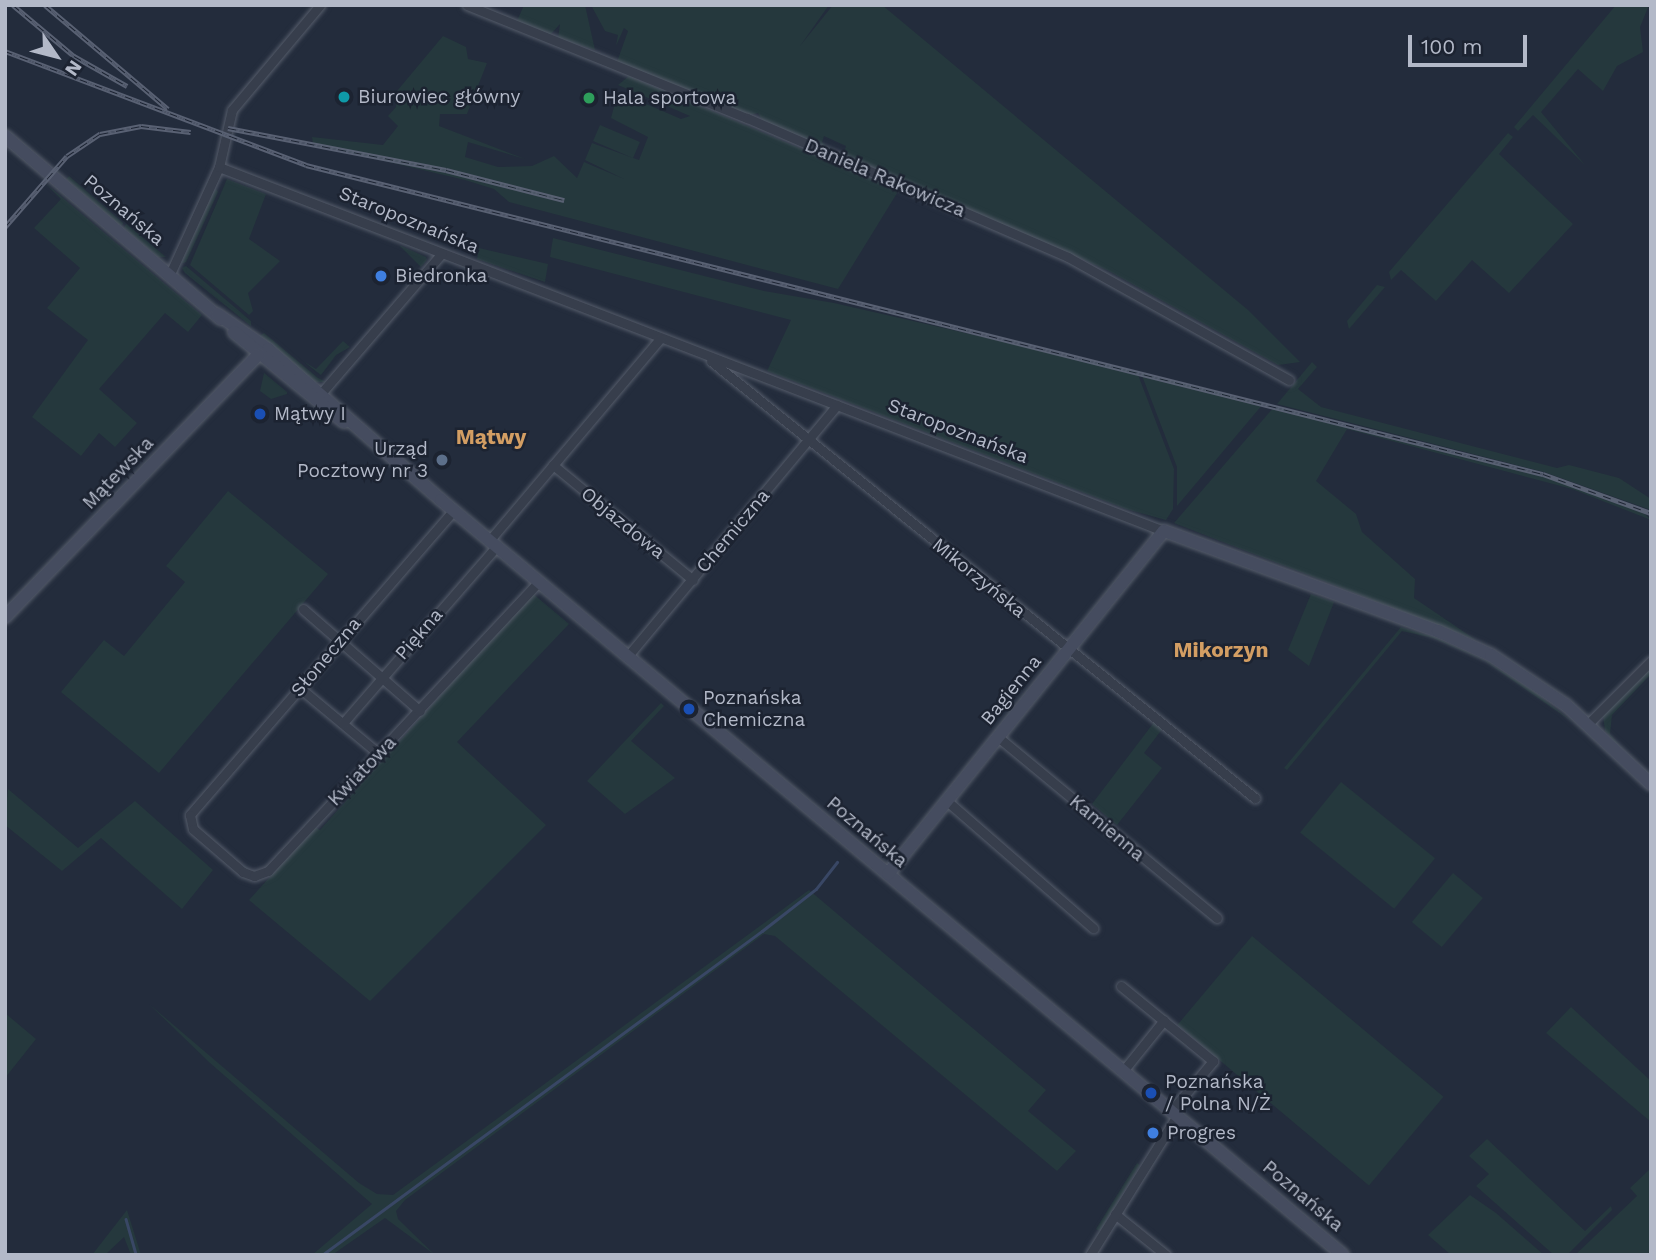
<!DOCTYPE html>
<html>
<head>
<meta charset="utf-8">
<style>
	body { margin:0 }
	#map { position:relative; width:1656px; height:1260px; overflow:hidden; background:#232c3c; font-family:"Work Sans",sans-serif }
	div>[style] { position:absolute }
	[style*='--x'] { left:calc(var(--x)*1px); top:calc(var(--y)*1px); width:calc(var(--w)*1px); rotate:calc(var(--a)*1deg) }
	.green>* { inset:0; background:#25383d; transform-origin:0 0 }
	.stream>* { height:2.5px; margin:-1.25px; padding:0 1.25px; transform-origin:1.25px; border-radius:1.25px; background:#394765 }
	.roads { filter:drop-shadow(0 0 2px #555c6a) drop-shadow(0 0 2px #555c6a) }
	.street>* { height:9px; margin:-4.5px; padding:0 4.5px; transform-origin:4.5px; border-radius:4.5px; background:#373e4c }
	.secondary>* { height:12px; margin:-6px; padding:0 6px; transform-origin:6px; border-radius:6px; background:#454c5f }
	.rail>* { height:5px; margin-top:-2.5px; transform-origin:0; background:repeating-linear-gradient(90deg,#1c2331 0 8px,#596173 0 16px); box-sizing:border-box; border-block:2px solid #596173 }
	.dots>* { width:19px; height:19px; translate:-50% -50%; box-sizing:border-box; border:4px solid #1c2331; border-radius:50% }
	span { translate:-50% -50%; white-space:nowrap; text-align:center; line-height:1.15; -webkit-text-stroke:5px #1c2331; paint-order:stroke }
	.poi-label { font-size:19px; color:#b3b9c8 }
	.left { translate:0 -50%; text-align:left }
	.right { translate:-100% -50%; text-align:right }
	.street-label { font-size:19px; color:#b3b9c8 }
	.neighbourhood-label { font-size:21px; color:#d39e63; font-weight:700 }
	.frame { position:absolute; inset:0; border:7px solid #b3b9c8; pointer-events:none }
	.north { position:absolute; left:21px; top:21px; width:70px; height:70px; -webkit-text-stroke:5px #1c2331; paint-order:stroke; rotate:125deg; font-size:19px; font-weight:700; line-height:28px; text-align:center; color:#b3b9c8 }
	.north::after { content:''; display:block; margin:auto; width:24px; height:32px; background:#b3b9c8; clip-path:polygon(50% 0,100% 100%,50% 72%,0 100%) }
	.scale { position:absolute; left:1408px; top:35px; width:119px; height:32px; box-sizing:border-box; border:4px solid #b3b9c8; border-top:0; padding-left:9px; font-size:21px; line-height:24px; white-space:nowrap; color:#b3b9c8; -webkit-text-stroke:5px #1c2331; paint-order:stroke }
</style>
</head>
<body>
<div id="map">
	<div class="green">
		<div style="clip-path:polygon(524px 5px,585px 5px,595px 50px,558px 38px,560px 24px,550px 35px,517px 21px)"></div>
		<div style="clip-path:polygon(591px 5px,829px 5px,800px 46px,833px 5px,882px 5px,1248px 310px,1300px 362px,1278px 365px,1109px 271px,843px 155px,846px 146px,824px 136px,822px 142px,831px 150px,762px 120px,758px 113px,750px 115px,617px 62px,628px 31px,624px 28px,616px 46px,618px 35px,605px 31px)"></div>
		<div style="clip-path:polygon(1616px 5px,1649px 5px,1640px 27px,1643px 52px,1617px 66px,1603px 91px,1578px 69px,1541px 112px,1585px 165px,1533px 115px,1518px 131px,1514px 127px)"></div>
		<div style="clip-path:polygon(443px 36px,466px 47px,468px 59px,487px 63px,467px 114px,440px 114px,439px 126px,525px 159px,468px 142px,465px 157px,498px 167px,532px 166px,554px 156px,577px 178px,584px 162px,624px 179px,585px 160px,592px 143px,633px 158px,593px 141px,600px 125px,640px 142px,633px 158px,639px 160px,648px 137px,611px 118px,618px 92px,681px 119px,690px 116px,618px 85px,629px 76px,899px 190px,838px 289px,509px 202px,494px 189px,465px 180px,313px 144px,312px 137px,383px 145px,398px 126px,388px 116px,396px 107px,397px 91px)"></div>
		<div style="clip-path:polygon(1508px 133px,1513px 137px,1499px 154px,1573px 224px,1509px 293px,1472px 260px,1436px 301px,1401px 270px,1391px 280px,1389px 272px)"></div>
		<div style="left:69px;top:176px;width:72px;height:4px;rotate:41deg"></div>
		<div style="clip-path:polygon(227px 179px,266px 194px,249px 239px,280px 261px,248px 293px,253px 311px,249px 315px,190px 265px)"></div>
		<div style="clip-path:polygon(45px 183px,202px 315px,188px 332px,165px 313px,99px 389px,137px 423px,115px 447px,99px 433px,81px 456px,32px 417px,88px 340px,47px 308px,80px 268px,34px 228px,61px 199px)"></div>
		<div style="clip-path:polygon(215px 188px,218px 192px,186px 262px,181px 264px)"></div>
		<div style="clip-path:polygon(126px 224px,166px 257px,158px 257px,124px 228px)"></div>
		<div style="clip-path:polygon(553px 238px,764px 291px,834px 303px,1137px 372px,1174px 469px,1173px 509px,1166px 520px,1126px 509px,767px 371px,791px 320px,550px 257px)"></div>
		<div style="clip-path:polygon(399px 245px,426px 257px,427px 260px,421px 267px)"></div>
		<div style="clip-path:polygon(479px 248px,548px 264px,545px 282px,477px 259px)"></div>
		<div style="clip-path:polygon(186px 266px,251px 321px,251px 326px,185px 273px,182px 268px)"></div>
		<div style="clip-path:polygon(1377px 285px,1385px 287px,1349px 329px,1347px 321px)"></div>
		<div style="clip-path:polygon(264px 333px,318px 378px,326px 382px,315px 382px,258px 337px)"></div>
		<div style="clip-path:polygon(343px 341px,350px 347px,336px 355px,321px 375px,303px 361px,316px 369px)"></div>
		<div style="clip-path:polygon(1312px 362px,1317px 367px,1298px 389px,1321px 407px,1557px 468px,1569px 465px,1619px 478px,1651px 499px,1651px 510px,1544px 472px,1277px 404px)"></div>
		<div style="clip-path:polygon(264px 373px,287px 392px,287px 394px,271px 399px,260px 391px)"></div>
		<div style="clip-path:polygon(1141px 373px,1263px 404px,1177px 506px,1177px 467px)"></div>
		<div style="clip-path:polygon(1274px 407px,1574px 485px,1642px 511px,1651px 520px,1572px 489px,1347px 429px,1316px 481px,1356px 514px,1362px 532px,1415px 579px,1414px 598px,1476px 640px,1174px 523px)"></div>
		<div style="clip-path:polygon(228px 491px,328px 574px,159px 773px,61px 692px,104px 640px,124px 656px,185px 582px,166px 566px)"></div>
		<div style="clip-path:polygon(532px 593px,569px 624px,457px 742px,546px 825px,370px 1001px,249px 900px,315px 827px,320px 830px)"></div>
		<div style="clip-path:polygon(1311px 594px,1334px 602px,1309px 666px,1288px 650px)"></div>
		<div style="clip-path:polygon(1401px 627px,1434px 637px,1486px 661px,1536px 693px,1574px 723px,1485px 661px,1433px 638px,1402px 631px,1287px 770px,1284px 768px)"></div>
		<div style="clip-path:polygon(1651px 667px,1651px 674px,1612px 715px,1610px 734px,1623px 749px,1605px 731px,1603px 715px)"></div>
		<div style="clip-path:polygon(661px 703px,664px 706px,631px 741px,675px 778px,625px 814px,587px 781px)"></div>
		<div style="clip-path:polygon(1155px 721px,1163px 728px,1144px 753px,1162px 768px,1117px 825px,1092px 804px)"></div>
		<div style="left:1341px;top:782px;width:121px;height:65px;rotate:39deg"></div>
		<div style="clip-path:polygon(8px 789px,78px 848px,135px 801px,213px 870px,182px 909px,101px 838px,62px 871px,5px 825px)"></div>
		<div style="left:1453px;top:873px;width:39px;height:64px;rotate:40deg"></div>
		<div style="clip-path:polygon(809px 890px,1046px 1090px,1028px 1111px,1076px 1151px,1057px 1171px,775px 936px,764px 934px,405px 1200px,396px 1211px,398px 1219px,435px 1255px,385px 1218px,332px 1255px,312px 1255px,372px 1204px,210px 1063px,149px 1004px,359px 1183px,377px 1194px,393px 1195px)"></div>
		<div style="left:1252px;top:936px;width:250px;height:116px;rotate:40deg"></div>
		<div style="clip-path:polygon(1571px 1007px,1651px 1081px,1651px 1122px,1546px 1033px)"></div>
		<div style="clip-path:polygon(5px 1013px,36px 1039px,5px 1078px)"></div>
		<div style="clip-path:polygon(1487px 1139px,1585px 1231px,1611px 1206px,1612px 1210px,1567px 1255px,1554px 1255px,1476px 1186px,1489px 1174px,1469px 1156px)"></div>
		<div style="clip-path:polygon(1137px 1163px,1140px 1165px,1100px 1231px,1096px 1229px)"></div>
		<div style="clip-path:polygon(1651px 1168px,1651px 1255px,1575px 1255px,1637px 1196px,1630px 1188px)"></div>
		<div style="clip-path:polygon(1470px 1195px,1496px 1213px,1544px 1255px,1451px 1255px,1428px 1235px)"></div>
		<div style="clip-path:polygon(127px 1210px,141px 1255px,131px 1255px,124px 1237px,105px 1255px,92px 1255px)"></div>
	</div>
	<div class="stream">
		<div style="--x:126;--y:1219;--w:37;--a:74"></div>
		<div style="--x:322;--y:1255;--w:546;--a:-36.37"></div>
		<div style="--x:762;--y:931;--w:68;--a:-37.9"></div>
		<div style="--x:816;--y:889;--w:34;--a:-52"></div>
	</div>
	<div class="roads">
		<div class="street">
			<div style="--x:467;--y:5;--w:302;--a:22"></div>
			<div style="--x:747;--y:118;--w:350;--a:23.4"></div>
			<div style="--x:1068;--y:257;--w:253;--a:29.1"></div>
			<div style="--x:219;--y:167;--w:1013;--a:21.07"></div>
			<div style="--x:170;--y:274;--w:118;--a:-65.4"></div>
			<div style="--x:219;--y:167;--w:58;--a:-77.2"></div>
			<div style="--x:232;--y:110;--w:137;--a:-50"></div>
			<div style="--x:711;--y:361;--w:698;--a:38.78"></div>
			<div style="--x:317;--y:398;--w:191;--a:-49.2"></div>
			<div style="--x:553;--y:465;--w:181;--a:39.4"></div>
			<div style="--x:453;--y:511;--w:402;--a:130.9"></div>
			<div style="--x:190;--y:815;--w:14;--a:78"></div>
			<div style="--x:193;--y:829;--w:66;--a:40.7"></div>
			<div style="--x:243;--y:872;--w:12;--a:20"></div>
			<div style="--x:254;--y:876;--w:15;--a:-20"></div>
			<div style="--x:268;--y:871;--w:396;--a:-46.9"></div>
			<div style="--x:489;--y:541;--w:265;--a:-49.8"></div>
			<div style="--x:303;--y:609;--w:155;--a:41.1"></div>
			<div style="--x:627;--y:657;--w:328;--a:-50.2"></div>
			<div style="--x:301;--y:689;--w:102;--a:39.8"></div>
			<div style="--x:343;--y:723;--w:233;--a:-49"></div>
			<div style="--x:1588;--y:724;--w:89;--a:-45"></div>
			<div style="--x:998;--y:737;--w:284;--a:39.6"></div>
			<div style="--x:947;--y:801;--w:194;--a:41"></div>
			<div style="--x:1121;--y:986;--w:119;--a:39.2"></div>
			<div style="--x:1213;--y:1061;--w:65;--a:130"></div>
			<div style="--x:1123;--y:1071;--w:65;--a:-51.2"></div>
			<div style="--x:1115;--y:1214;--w:65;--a:38.8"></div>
			<div style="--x:1090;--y:1255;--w:164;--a:-58"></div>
		</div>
		<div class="secondary">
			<div style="--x:5;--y:136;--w:283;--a:40.3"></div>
			<div style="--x:217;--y:314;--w:62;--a:34.5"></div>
			<div style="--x:268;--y:349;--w:230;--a:41.1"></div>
			<div style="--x:441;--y:500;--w:1176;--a:39.93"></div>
			<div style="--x:234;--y:332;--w:142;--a:39.3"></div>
			<div style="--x:5;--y:617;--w:364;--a:-46"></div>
			<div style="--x:888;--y:874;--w:440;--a:-51.2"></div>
			<div style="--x:1164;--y:531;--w:292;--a:20.1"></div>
			<div style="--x:1438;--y:631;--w:58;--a:24.4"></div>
			<div style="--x:1491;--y:655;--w:90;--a:33.7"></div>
			<div style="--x:1566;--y:705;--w:116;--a:42.9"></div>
		</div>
	</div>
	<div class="rail">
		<div style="--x:13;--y:5;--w:80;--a:39.9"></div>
		<div style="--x:74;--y:56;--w:61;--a:29.5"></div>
		<div style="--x:45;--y:5;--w:161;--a:40.2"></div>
		<div style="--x:5;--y:51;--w:322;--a:20.7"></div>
		<div style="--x:306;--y:165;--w:1275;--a:14.03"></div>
		<div style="--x:1543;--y:474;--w:115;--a:19.9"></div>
		<div style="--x:228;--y:128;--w:222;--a:10.9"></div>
		<div style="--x:446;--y:170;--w:122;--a:14.3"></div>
		<div style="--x:5;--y:227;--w:94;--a:-48.9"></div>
		<div style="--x:67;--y:156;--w:40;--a:-34"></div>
		<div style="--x:100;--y:134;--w:42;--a:-11"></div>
		<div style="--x:141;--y:126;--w:50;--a:6.8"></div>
	</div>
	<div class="dots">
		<div style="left:344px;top:97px;background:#0f9aa8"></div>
		<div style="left:589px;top:98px;background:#2e9e5b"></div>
		<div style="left:381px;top:276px;background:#3f7fe0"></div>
		<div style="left:260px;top:414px;background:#1a4fb4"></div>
		<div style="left:442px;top:460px;background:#5c6f8a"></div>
		<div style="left:689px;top:709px;background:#1a4fb4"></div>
		<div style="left:1151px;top:1093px;background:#1a4fb4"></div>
		<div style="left:1153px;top:1133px;background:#3f7fe0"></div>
	</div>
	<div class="poi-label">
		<span class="left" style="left:358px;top:97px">Biurowiec główny</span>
		<span class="left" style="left:603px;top:98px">Hala sportowa</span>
		<span class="left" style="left:395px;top:276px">Biedronka</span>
		<span class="left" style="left:274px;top:414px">Mątwy I</span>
		<span class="right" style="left:428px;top:460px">Urząd<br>Pocztowy nr 3</span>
		<span class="left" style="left:703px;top:709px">Poznańska<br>Chemiczna</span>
		<span class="left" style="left:1165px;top:1093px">Poznańska<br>/ Polna N/Ż</span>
		<span class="left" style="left:1167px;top:1133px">Progres</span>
	</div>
	<div class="street-label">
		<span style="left:885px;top:178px;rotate:23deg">Daniela Rakowicza</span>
		<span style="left:124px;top:210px;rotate:40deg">Poznańska</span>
		<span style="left:409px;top:220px;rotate:22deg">Staropoznańska</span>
		<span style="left:958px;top:431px;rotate:21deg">Staropoznańska</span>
		<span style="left:118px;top:473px;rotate:-46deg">Mątewska</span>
		<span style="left:623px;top:523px;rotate:39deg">Objazdowa</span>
		<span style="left:733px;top:531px;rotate:-50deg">Chemiczna</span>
		<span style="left:979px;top:578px;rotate:39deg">Mikorzyńska</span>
		<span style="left:419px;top:634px;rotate:-49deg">Piękna</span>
		<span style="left:326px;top:657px;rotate:-50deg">Słoneczna</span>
		<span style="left:1011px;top:690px;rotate:-51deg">Bagienna</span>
		<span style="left:362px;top:771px;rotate:-46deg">Kwiatowa</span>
		<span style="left:1107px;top:828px;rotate:40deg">Kamienna</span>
		<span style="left:867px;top:832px;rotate:40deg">Poznańska</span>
		<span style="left:1303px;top:1196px;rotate:40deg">Poznańska</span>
	</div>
	<div class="neighbourhood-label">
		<span style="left:491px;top:437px">Mątwy</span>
		<span style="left:1221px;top:650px">Mikorzyn</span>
	</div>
	<div class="frame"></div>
	<div class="north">N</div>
	<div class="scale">100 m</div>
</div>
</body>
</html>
